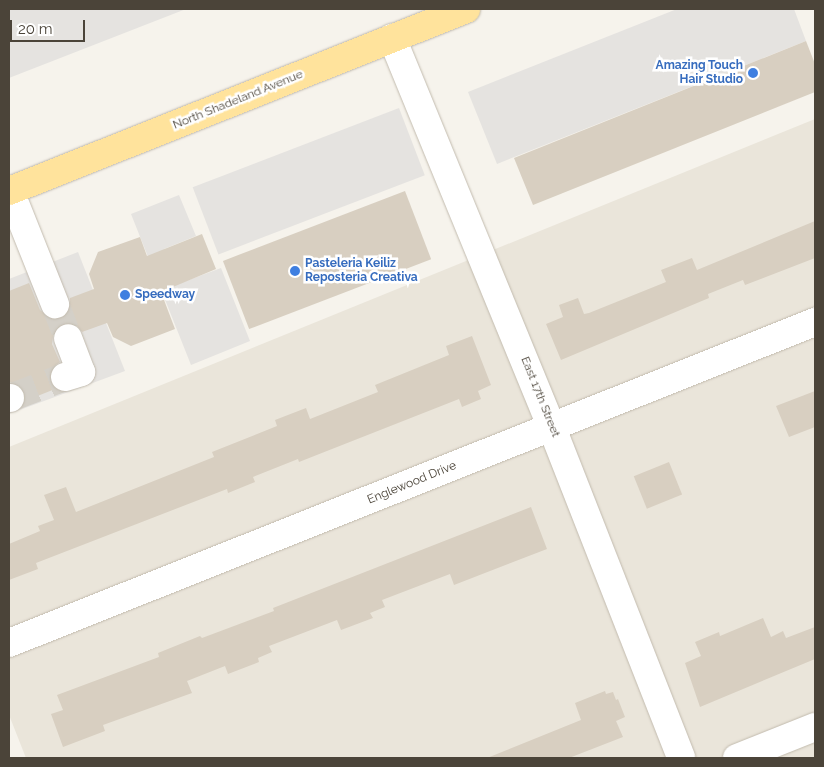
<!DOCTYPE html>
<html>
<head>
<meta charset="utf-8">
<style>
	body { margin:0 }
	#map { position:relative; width:824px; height:767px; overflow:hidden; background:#f6f3ec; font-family:Raleway,sans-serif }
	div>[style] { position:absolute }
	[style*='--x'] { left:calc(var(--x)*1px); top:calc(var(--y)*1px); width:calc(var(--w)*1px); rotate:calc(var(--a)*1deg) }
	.residential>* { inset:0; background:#eae5da }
	.parking>* { inset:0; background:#e5e3e0; transform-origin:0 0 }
	.building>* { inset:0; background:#d8cfc1; transform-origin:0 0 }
	.minor-tunnel>* { height:28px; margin-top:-14px; transform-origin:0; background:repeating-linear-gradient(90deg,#d4d0c8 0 28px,transparent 0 42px) }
	.roads { filter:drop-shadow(0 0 1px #c2bbae) drop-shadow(0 0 1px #c2bbae) }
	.minor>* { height:28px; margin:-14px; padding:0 14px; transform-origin:14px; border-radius:14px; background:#fff }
	.major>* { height:28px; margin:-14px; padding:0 14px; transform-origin:14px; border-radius:14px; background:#ffe39c }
	.dots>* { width:14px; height:14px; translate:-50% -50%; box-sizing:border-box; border:2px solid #fff; border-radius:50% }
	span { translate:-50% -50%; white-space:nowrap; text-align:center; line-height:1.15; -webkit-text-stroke:5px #fff; paint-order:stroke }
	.shop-label { font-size:12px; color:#366cbe; font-weight:700 }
	.right { translate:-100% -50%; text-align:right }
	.left { translate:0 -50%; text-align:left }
	.street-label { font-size:12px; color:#4b4439 }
	.frame { position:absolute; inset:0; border:10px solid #4b4439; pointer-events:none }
	.scale { position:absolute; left:10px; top:20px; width:75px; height:22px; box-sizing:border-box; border:2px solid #4b4439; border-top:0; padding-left:6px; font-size:15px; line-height:18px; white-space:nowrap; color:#4b4439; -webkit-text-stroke:4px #fff; paint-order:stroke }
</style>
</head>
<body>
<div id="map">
	<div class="residential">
		<div style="clip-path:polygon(815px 119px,815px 758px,26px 758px,9px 715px,9px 447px)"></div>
	</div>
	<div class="parking">
		<div style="clip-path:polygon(9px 9px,186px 9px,9px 78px)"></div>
		<div style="clip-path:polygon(677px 9px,794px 9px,806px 41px,497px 164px,468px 92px)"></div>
		<div style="left:399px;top:108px;width:72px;height:221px;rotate:69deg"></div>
		<div style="clip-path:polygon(179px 195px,196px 236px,164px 249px,178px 284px,221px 268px,250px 341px,191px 365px,131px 214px)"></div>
		<div style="clip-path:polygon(78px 252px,125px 371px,9px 414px,9px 279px)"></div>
	</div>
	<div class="building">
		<div style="clip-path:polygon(806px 41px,815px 64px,815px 92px,533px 205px,514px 158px)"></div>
		<div style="left:405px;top:191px;width:73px;height:195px;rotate:69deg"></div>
		<div style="clip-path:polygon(815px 221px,815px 258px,745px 285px,743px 280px,708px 294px,709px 298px,561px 360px,546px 324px,563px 317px,559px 305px,578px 298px,584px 314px,589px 313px,666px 282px,661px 270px,692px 258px,697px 270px)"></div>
		<div style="clip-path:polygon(202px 234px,216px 269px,161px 292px,175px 329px,131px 346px,113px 337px,107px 323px,82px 332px,77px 326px,71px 323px,63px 323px,56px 329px,53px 336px,52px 344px,60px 362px,53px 367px,50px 374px,50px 382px,55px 389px,25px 401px,23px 390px,17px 384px,9px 382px,9px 291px,29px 283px,40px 310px,52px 319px,60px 319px,68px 313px,70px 306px,70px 298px,94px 289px,89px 274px,98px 252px,140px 237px,147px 256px)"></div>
		<div style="clip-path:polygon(472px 336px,491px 385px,478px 391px,481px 399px,462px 407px,459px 399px,299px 462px,298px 459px,253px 477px,255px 482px,228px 493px,227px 489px,36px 563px,38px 569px,9px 580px,9px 544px,40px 531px,38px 526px,54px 520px,44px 495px,66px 487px,76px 512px,214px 457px,212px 452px,277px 426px,275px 420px,306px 408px,310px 419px,378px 392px,375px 385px,449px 355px,446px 346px)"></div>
		<div style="clip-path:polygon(815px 391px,815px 427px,789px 437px,776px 406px)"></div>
		<div style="left:669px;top:462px;width:35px;height:38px;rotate:68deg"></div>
		<div style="clip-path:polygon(531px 507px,547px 549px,454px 585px,450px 574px,382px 600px,385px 607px,370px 613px,373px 618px,341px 630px,337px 620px,269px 646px,272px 652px,258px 658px,259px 662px,228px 674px,225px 666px,187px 681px,192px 693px,103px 725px,105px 731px,63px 747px,51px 714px,63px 710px,57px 695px,159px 657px,158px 653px,200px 636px,202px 638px,274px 611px,273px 608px)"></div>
		<div style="clip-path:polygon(763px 618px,771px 637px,783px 631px,786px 638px,815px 627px,815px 659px,700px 707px,685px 663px,701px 656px,695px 642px,719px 632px,720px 636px)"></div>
		<div style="clip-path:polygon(605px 691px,606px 694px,613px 692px,616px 700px,618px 699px,625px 717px,616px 721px,623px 737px,569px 758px,487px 758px,581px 720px,575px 703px)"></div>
	</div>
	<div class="minor-tunnel">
		<div style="--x:55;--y:304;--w:36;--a:69"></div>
		<div style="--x:10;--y:398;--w:59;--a:-20.9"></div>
	</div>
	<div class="roads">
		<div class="minor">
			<div style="--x:392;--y:38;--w:422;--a:67.7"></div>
			<div style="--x:552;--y:428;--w:354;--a:68.6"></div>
			<div style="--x:10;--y:191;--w:122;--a:68.3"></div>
			<div style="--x:65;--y:377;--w:17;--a:-17"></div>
			<div style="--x:81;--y:372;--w:36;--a:-111"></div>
			<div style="--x:9;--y:398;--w:1;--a:0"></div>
			<div style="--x:9;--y:643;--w:868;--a:-21.72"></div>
			<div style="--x:737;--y:758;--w:84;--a:-21.7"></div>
		</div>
		<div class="major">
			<div style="--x:9;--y:191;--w:492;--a:-21.7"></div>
		</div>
	</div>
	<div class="dots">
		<div style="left:753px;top:73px;background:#3f7fe0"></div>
		<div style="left:295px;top:271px;background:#3f7fe0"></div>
		<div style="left:125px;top:295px;background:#3f7fe0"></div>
	</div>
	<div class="shop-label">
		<span class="right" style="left:743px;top:73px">Amazing Touch<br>Hair Studio</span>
		<span class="left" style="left:305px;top:271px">Pasteleria Keiliz<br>Reposteria Creativa</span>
		<span class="left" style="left:135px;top:295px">Speedway</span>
	</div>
	<div class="street-label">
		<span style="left:238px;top:100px;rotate:-22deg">North Shadeland Avenue</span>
		<span style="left:540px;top:397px;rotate:68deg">East 17th Street</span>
		<span style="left:412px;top:483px;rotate:-22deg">Englewood Drive</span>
	</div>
	<div class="frame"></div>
	<div class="scale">20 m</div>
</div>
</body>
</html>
